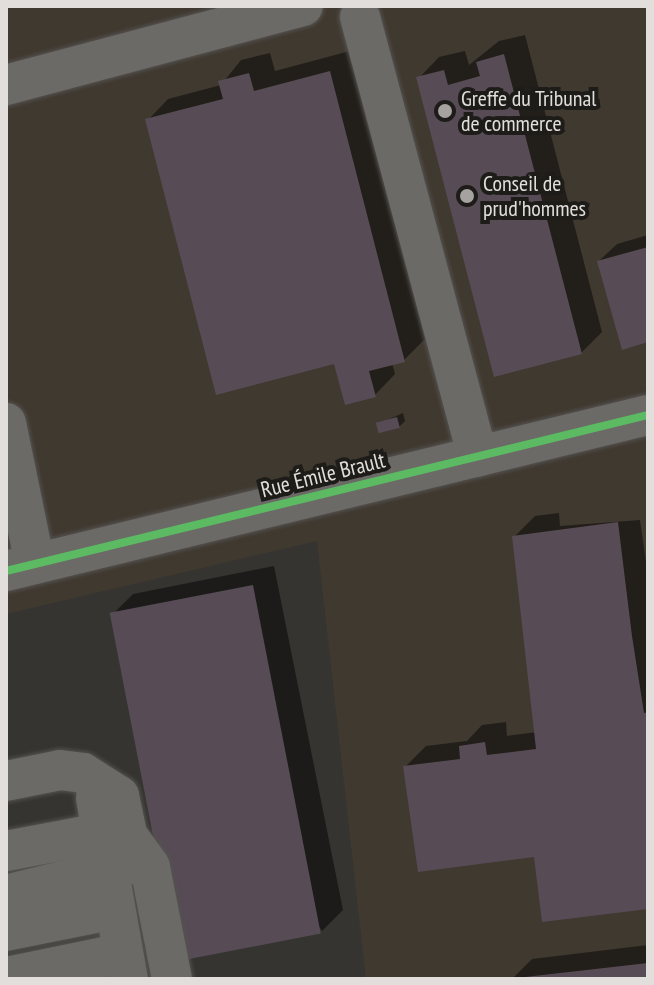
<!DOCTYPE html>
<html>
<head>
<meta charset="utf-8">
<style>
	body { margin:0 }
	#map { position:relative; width:654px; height:985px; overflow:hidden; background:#363431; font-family:"PT Sans Narrow",sans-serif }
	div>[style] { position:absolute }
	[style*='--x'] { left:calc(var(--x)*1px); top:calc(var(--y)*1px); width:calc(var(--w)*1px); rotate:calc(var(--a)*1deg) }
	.built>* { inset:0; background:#403930 }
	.shadow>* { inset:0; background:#0007 }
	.building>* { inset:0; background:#574c55; transform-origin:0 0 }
	.roads { filter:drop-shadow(0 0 2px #545250) drop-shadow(0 0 2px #545250) }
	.minor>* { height:40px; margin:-20px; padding:0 20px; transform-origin:20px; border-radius:20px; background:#6b6a67 }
	.cycleway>* { height:8px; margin:-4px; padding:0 4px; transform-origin:4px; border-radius:4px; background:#5cba63 }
	.dots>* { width:22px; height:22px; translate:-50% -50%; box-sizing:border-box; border:4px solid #1e1c19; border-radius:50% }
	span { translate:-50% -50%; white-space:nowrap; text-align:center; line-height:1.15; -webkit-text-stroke:8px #1e1c19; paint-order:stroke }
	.poi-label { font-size:22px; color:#e1dedb }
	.left { translate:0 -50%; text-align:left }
	.street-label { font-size:22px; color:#e1dedb }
	.frame { position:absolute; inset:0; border:8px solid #e1dedb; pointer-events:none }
</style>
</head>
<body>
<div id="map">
	<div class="built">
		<div style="clip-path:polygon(6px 6px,648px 6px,648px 979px,366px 979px,317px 541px,6px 614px)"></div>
	</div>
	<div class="shadow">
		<div style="clip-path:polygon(525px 35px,602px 332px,581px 353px,419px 78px,439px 57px,465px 51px,469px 65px,499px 41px)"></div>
		<div style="clip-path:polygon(350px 51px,425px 339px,404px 360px,392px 363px,395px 374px,375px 395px,335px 362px,148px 120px,168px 99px,221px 85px,241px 60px,270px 53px,275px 71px)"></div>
		<div style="clip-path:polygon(648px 235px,648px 340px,599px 261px,617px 244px)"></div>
		<div style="clip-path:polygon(403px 413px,405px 421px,399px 427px,378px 424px)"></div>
		<div style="clip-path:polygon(559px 513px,560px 526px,640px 520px,648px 576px,648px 907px,536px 855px,405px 767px,426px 746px,467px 741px,482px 725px,506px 722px,507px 736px,537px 732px,514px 537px,535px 516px)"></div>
		<div style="clip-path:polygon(274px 566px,343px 910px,322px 931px,112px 615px,133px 594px)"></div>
		<div style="clip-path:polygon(648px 945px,648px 979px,512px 979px,532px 959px)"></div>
	</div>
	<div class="building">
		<div style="clip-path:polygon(504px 54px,582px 354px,494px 377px,416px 77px,444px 70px,448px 85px,480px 76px,476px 62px)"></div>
		<div style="clip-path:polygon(330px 71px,405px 362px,369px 371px,376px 397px,345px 405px,334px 364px,216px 395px,145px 119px,223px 99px,218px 81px,249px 73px,254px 91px)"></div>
		<div style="clip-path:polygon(648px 247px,648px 342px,622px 350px,597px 261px)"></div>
		<div style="left:397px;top:417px;width:11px;height:22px;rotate:75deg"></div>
		<div style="clip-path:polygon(618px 522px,632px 636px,644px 713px,648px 712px,648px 909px,542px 922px,534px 857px,418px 872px,403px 766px,460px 759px,459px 746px,485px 742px,487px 755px,536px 749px,512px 536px)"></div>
		<div style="left:253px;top:585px;width:355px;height:146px;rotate:79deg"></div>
		<div style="clip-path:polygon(648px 963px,648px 979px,525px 979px,525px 977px)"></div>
	</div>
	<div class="roads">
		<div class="minor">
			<div style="--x:360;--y:17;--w:455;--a:75"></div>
			<div style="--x:6;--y:85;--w:307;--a:-14.9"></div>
			<div style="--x:6;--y:423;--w:144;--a:78.4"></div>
			<div style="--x:6;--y:571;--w:661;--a:-13.66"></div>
			<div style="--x:6;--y:781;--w:55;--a:-11.5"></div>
			<div style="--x:60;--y:770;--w:23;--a:7"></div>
			<div style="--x:83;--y:773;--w:43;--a:32.6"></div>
			<div style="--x:119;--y:796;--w:40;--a:78"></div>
			<div style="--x:127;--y:835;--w:39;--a:54"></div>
			<div style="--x:150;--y:867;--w:114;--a:78.9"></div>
			<div style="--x:96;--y:798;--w:184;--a:80"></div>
			<div style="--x:6;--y:851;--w:97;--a:-10.7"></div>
			<div style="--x:6;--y:895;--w:132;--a:-14"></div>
			<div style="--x:6;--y:931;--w:111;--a:-11.4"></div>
			<div style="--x:6;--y:977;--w:119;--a:-11.6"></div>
		</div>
	</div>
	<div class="cycleway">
		<div style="--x:6;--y:571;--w:661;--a:-13.66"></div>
	</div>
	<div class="dots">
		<div style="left:445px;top:111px;background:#a5a2a0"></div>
		<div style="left:467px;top:196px;background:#a5a2a0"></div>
	</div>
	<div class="poi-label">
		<span class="left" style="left:461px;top:111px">Greffe du Tribunal<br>de commerce</span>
		<span class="left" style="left:483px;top:196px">Conseil de<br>prud'hommes</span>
	</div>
	<div class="street-label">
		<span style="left:323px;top:475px;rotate:-14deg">Rue Émile Brault</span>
	</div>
	<div class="frame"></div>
</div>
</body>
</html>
